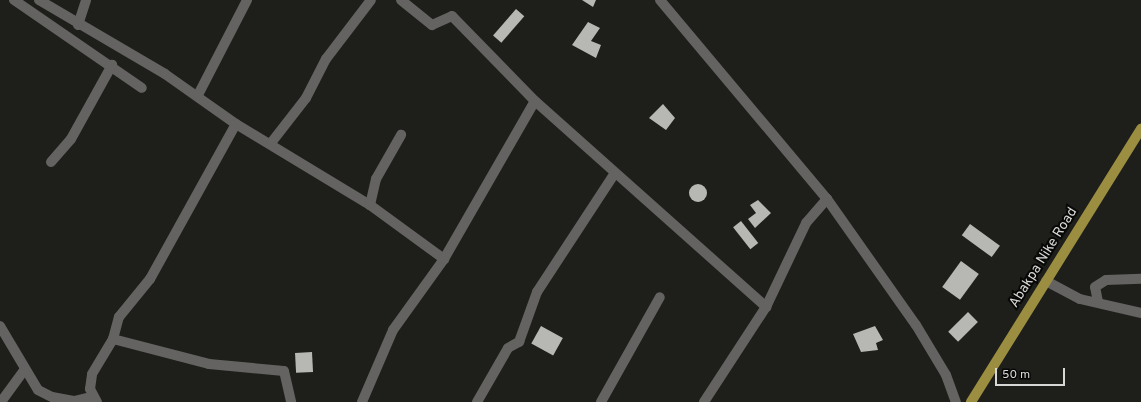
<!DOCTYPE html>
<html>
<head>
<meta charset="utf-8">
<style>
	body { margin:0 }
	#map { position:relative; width:1141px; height:402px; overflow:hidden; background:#1e1e1b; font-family:Overpass,sans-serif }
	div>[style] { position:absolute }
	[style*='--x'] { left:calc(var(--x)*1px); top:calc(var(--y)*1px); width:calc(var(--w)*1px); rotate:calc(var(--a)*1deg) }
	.building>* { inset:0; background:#b7b7b4; transform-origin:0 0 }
	.round { border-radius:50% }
	.street>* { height:10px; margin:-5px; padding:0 5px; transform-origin:5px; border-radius:5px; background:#646361 }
	.primary>* { height:10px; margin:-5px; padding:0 5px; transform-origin:5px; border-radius:5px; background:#9c8e41 }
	span { translate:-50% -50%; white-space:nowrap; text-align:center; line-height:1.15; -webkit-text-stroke:4px #080807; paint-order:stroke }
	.street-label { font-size:14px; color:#d7d7d5 }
	.scale { position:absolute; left:995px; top:368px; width:70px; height:18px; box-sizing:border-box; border:2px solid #d7d7d5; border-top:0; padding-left:5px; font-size:12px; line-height:14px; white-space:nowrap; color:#d7d7d5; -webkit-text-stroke:3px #080807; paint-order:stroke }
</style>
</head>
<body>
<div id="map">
	<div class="building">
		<div style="clip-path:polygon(582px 0,596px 0,593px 7px)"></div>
		<div style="left:516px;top:9px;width:11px;height:35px;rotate:41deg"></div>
		<div style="clip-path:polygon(588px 22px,600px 28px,591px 41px,601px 45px,596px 58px,572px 45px)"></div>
		<div style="clip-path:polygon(663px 104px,675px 118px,666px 130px,649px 118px)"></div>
		<div class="round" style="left:689px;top:184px;width:18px;height:18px"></div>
		<div style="clip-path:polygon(758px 200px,771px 213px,755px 228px,748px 219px,756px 213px,750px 205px)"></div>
		<div style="left:741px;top:221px;width:28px;height:10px;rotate:52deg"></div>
		<div style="left:970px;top:224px;width:37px;height:14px;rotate:36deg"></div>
		<div style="left:961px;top:261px;width:22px;height:32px;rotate:36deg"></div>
		<div style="left:968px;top:312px;width:14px;height:28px;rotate:45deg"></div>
		<div style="left:541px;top:326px;width:25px;height:20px;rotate:29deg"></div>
		<div style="clip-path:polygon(875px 326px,883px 340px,876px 343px,878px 350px,861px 352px,853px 334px)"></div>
		<div style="left:312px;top:352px;width:20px;height:17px;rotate:87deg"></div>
	</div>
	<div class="street">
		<div style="--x:14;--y:0;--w:155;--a:34.5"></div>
		<div style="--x:39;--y:0;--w:146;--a:30.4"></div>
		<div style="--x:165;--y:74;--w:87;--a:35.2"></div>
		<div style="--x:236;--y:124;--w:157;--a:31.2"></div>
		<div style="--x:370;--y:205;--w:92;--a:36.1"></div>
		<div style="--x:401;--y:0;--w:40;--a:39"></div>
		<div style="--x:432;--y:25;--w:22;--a:-24"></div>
		<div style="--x:452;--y:16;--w:119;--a:45.7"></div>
		<div style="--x:535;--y:101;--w:310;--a:41.7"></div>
		<div style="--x:660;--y:0;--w:260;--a:50"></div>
		<div style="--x:827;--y:199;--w:154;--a:54.8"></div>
		<div style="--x:916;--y:325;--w:58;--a:59"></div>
		<div style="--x:946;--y:375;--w:29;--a:70"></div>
		<div style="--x:78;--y:25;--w:26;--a:-72"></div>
		<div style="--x:198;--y:95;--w:107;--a:-62.7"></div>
		<div style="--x:271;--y:143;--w:57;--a:-52.1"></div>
		<div style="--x:306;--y:98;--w:44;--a:-62.9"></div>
		<div style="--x:326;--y:59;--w:74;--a:-52.7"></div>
		<div style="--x:51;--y:162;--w:30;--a:-49"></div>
		<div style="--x:71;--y:139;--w:85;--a:-61"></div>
		<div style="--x:370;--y:205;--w:27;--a:-77"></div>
		<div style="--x:376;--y:179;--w:51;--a:-60.4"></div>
		<div style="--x:1046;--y:281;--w:38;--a:28"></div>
		<div style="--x:1080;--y:299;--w:63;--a:12.9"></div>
		<div style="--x:1098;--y:302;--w:15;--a:-101"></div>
		<div style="--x:1095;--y:287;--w:13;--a:-32"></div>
		<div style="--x:1106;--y:280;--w:35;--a:-2"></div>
		<div style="--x:0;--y:326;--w:74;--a:59.3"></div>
		<div style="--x:38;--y:390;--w:16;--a:27"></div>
		<div style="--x:52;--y:397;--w:22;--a:10"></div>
		<div style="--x:74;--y:401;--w:17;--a:-13"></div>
		<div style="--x:113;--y:339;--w:99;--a:14.6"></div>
		<div style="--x:209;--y:364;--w:75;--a:5.3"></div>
		<div style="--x:284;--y:371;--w:32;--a:77"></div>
		<div style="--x:1;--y:402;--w:41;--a:-54"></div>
		<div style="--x:97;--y:402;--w:15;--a:-118"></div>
		<div style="--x:90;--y:389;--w:15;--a:-82"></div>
		<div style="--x:92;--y:374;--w:41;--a:-59"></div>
		<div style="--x:113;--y:339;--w:23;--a:-75"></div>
		<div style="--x:119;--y:317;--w:49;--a:-50.8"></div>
		<div style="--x:150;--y:279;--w:177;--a:-61"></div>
		<div style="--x:362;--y:402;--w:78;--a:-66.7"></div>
		<div style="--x:393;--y:330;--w:87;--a:-54.3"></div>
		<div style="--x:444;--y:259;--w:182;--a:-60.1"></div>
		<div style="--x:477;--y:402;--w:62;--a:-60.1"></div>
		<div style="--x:508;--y:348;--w:13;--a:-29"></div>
		<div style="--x:519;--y:342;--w:53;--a:-70.2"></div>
		<div style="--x:537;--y:292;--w:142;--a:-56.8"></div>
		<div style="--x:601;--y:402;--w:120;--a:-60.7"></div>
		<div style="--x:704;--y:402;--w:113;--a:-56.9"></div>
		<div style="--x:766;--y:307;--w:93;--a:-64.5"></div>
		<div style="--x:806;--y:223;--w:32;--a:-49"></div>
	</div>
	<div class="primary">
		<div style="--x:971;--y:402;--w:322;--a:-58.1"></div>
	</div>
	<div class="street-label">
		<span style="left:1044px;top:258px;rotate:-58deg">Abakpa Nike Road</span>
	</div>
	<div class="scale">50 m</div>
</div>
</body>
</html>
